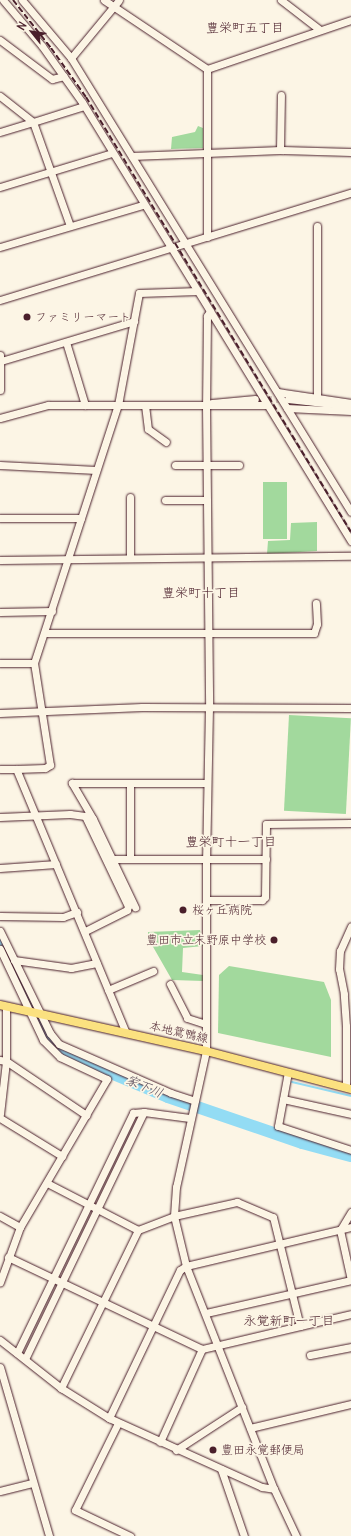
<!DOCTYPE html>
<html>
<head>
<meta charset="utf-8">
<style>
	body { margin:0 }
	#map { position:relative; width:351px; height:1536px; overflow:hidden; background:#fcf5e5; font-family:Delius,"Klee One",sans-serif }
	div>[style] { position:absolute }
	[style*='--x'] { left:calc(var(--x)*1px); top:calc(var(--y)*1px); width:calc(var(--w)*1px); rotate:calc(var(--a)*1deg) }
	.green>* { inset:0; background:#a2d99d; transform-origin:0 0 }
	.stream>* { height:2px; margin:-1px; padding:0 1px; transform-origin:1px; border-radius:1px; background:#93dcf4 }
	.river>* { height:12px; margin:-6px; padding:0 6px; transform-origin:6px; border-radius:6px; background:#93dcf4 }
	.minor-tunnel>* { height:7px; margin-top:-3.5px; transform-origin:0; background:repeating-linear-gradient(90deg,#d8cac0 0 7px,transparent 0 10.5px) }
	.roads { filter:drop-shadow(0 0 1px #4a1f2b) drop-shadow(0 0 1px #4a1f2b) }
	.minor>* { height:7px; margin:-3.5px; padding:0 3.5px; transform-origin:3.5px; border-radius:3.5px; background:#fcf5e5 }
	.major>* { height:8px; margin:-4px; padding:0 4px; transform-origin:4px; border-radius:4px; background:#fbe180 }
	.rail>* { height:2px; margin-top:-1px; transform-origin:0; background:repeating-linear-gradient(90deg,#4a1f2b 0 6px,transparent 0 9px) }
	.dots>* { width:11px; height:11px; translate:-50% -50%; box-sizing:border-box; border:2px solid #fcf5e5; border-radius:50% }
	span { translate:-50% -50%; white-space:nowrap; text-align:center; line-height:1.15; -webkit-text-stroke:3.5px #fcf5e5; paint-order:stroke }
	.poi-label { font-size:12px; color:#4a1f2b }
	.left { translate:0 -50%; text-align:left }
	.right { translate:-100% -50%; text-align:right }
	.street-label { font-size:12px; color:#4a1f2b }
	.neighbourhood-label { font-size:13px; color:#4a1f2b }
	.water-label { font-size:13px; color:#5c4e5d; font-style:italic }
	.north { position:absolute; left:12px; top:12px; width:40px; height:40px; -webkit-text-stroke:3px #fcf5e5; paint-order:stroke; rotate:300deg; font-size:11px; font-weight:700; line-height:16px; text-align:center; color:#4a1f2b }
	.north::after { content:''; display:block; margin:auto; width:14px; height:18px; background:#4a1f2b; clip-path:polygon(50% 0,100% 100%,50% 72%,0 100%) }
</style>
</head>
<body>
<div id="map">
	<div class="green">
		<div style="clip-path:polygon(198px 126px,203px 128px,203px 148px,171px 149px,172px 137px,195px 132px)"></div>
		<div style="left:263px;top:482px;width:24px;height:57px"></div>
		<div style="clip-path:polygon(317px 522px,317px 551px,267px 554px,268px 541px,290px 540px,291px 523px)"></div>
		<div style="left:289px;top:715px;width:62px;height:96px;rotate:3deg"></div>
		<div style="clip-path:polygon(200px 930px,203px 946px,183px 948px,182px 972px,203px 975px,203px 981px,172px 980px,148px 938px,148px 932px)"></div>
		<div style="clip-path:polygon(229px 966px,324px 982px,331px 1000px,331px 1057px,218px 1033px,219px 975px)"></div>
	</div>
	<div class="stream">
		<div style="--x:292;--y:1082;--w:61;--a:13.3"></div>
	</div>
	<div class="river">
		<div style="--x:0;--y:941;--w:104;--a:63.7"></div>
		<div style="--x:46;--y:1034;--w:23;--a:50"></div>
		<div style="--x:61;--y:1052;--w:116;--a:22.8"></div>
		<div style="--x:168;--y:1097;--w:142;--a:18.9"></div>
		<div style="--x:302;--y:1143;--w:51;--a:14.9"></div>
	</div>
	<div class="minor-tunnel">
		<div style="--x:255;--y:399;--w:31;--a:0"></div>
	</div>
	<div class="roads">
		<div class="minor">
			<div style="--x:3;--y:0;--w:60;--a:49.7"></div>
			<div style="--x:42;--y:46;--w:69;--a:54.5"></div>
			<div style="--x:82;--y:102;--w:515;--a:58.5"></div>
			<div style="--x:22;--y:0;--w:76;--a:49.8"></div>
			<div style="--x:71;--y:58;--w:533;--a:58.34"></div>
			<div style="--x:104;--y:0;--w:124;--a:33.8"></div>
			<div style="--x:281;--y:0;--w:49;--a:37.6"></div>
			<div style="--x:0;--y:40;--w:65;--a:36.9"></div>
			<div style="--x:52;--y:79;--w:12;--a:-14"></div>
			<div style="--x:71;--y:58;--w:75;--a:-50.4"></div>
			<div style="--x:207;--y:69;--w:168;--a:90"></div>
			<div style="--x:207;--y:69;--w:152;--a:-18.8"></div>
			<div style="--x:0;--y:96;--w:42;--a:38.2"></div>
			<div style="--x:33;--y:122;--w:53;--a:-17.4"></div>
			<div style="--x:0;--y:132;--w:34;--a:-17"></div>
			<div style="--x:33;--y:122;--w:110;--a:70.4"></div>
			<div style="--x:280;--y:150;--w:55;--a:-89"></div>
			<div style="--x:132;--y:156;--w:148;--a:-2.3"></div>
			<div style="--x:280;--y:150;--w:71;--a:1.6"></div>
			<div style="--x:0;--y:187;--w:117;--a:-16.9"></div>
			<div style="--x:0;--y:247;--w:149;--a:-16.4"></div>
			<div style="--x:0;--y:300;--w:367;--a:-17"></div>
			<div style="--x:210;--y:311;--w:6;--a:121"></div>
			<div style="--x:207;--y:316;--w:89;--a:90.6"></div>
			<div style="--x:206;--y:405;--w:302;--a:89.4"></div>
			<div style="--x:209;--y:707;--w:152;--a:91.1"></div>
			<div style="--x:206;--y:859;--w:192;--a:90"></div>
			<div style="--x:206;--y:1051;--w:139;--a:102.4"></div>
			<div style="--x:176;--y:1187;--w:29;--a:94"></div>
			<div style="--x:174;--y:1216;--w:51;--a:76.5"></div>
			<div style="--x:186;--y:1266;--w:240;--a:68.5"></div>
			<div style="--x:274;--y:1489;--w:52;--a:64.9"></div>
			<div style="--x:66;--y:342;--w:66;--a:73.2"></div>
			<div style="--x:0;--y:355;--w:35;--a:90"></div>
			<div style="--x:1;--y:361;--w:139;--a:-16.7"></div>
			<div style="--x:278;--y:392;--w:74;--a:8.6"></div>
			<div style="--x:317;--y:398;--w:172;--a:-90"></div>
			<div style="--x:288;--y:399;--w:63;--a:6.3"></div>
			<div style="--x:212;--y:403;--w:43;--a:-5.3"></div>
			<div style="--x:145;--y:405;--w:24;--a:83"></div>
			<div style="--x:148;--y:429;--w:22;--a:36"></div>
			<div style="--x:287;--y:408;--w:64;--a:2.7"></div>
			<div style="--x:0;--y:418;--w:50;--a:-15.2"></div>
			<div style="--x:48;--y:405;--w:219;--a:0"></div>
			<div style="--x:0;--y:465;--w:96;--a:3"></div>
			<div style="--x:175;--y:465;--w:64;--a:0"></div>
			<div style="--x:165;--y:500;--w:42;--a:0"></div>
			<div style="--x:0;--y:518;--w:81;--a:0"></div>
			<div style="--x:130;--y:558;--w:61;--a:-90"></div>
			<div style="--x:0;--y:560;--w:351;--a:-0.7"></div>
			<div style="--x:0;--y:612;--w:52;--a:-1.1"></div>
			<div style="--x:45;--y:633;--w:269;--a:0"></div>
			<div style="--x:314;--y:633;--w:9;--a:-72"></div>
			<div style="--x:317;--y:624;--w:21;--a:-93"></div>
			<div style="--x:0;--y:663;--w:34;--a:0"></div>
			<div style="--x:0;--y:713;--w:142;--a:-2.4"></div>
			<div style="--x:142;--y:707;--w:209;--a:0.3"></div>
			<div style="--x:0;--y:769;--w:16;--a:0"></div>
			<div style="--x:130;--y:784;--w:75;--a:90"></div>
			<div style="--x:0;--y:817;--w:70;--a:-2.5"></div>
			<div style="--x:70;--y:814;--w:15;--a:8"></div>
			<div style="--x:85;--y:816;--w:100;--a:64.5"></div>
			<div style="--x:128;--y:906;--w:4;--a:104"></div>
			<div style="--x:127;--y:910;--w:47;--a:153.4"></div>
			<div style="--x:93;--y:819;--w:98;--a:64.5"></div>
			<div style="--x:88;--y:821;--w:5;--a:-22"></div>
			<div style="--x:93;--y:819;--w:42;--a:-120.3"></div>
			<div style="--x:72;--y:783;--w:135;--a:0"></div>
			<div style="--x:114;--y:859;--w:152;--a:0"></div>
			<div style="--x:0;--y:868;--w:56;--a:-4.1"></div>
			<div style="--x:206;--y:900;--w:56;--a:0"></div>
			<div style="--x:262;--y:900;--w:4;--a:-45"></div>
			<div style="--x:265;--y:897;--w:73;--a:-89.2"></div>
			<div style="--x:266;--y:824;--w:85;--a:-0.7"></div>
			<div style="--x:0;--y:916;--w:63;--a:0.9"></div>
			<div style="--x:63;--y:917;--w:15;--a:-20"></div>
			<div style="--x:0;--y:931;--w:114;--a:63.9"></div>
			<div style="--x:50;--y:1033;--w:14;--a:51"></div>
			<div style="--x:59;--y:1044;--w:122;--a:23.6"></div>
			<div style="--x:171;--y:1093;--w:25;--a:18"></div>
			<div style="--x:0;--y:949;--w:101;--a:64.7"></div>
			<div style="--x:43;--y:1040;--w:24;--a:45"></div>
			<div style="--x:60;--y:1057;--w:52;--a:25.1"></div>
			<div style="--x:107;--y:1079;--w:172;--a:120.4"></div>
			<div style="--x:20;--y:1227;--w:59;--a:110"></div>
			<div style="--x:14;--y:960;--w:58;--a:8"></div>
			<div style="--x:71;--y:968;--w:26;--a:-11"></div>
			<div style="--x:170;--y:984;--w:38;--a:63"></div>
			<div style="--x:187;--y:1018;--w:20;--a:18"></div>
			<div style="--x:108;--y:990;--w:49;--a:-22.9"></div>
			<div style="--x:126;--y:1033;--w:286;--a:-112.6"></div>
			<div style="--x:16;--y:769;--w:29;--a:-2"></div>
			<div style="--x:45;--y:768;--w:6;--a:-31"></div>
			<div style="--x:50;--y:765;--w:103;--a:-98.9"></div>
			<div style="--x:34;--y:663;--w:271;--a:-72"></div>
			<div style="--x:118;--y:405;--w:114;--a:-79.4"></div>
			<div style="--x:139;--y:293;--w:59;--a:-1.9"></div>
			<div style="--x:0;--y:1060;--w:6;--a:9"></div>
			<div style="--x:6;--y:1061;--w:97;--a:34"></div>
			<div style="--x:288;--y:1072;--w:55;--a:100.5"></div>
			<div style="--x:278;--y:1126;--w:77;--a:18.2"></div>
			<div style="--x:346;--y:1087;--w:61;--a:-90"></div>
			<div style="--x:346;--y:1026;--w:32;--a:-94"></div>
			<div style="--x:344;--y:994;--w:25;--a:-101"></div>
			<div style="--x:339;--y:969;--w:18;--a:-87"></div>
			<div style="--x:340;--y:951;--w:27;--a:-66"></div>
			<div style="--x:283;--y:1099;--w:70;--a:12.4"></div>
			<div style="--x:0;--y:1114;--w:53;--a:-83.5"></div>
			<div style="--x:6;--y:1061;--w:55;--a:-90"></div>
			<div style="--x:0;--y:1118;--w:73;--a:31.5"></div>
			<div style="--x:47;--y:1183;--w:102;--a:27.3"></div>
			<div style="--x:351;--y:1212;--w:21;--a:121"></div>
			<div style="--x:340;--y:1230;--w:51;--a:77.6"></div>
			<div style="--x:0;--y:1216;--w:23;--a:29"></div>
			<div style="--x:8;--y:1257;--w:215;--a:25.4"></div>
			<div style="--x:202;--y:1349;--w:102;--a:114.3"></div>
			<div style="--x:206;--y:1313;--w:149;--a:-12.8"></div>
			<div style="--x:300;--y:1326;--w:52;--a:-13.2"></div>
			<div style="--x:0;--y:1340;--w:78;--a:38.2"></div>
			<div style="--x:61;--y:1388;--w:57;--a:32"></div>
			<div style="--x:109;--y:1418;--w:168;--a:24.3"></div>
			<div style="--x:262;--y:1487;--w:12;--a:9"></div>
			<div style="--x:17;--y:1353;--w:267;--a:-64.2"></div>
			<div style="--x:133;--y:1113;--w:11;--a:-5"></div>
			<div style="--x:144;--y:1112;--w:46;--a:7.4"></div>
			<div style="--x:310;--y:1355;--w:42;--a:-11"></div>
			<div style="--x:25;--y:1359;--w:274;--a:-64.3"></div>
			<div style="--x:0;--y:1367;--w:176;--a:73.8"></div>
			<div style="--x:61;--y:1388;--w:176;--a:-64"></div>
			<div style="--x:138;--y:1230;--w:39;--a:-21"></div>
			<div style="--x:174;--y:1216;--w:65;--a:-12.5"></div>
			<div style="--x:237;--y:1202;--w:39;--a:23"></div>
			<div style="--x:273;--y:1217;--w:112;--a:76.1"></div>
			<div style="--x:300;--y:1326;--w:101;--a:166.8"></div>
			<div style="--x:109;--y:1418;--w:164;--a:-64.4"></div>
			<div style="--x:180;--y:1270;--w:7;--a:-34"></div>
			<div style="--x:186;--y:1266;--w:170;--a:-13.3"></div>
			<div style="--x:118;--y:1423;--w:97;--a:116.3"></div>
			<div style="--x:75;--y:1510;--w:61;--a:25.3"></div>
			<div style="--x:250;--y:1428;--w:104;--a:-13.4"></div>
			<div style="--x:176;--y:1450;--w:79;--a:-33.1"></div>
			<div style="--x:221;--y:1469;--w:71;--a:71.1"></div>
			<div style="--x:0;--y:1491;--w:33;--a:-14"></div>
		</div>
		<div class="major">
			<div style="--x:0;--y:1005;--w:211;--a:12.6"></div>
			<div style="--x:206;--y:1051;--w:150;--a:14.7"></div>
		</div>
	</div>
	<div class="rail">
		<div style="--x:13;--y:0;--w:61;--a:51.6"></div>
		<div style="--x:51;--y:48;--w:60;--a:54.5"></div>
		<div style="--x:86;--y:97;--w:509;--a:58.65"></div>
	</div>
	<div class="dots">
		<div style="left:27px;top:317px;background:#4a1f2b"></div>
		<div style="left:183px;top:910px;background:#4a1f2b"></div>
		<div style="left:274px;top:940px;background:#4a1f2b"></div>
		<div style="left:213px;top:1450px;background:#4a1f2b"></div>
	</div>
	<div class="poi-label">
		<span class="left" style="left:35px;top:317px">ファミリーマート</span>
		<span class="left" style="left:192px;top:910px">桜ヶ丘病院</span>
		<span class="right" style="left:266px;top:940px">豊田市立末野原中学校</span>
		<span class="left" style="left:221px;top:1450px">豊田永覚郵便局</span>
	</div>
	<div class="street-label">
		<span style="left:179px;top:1032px;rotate:13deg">本地鴛鴨線</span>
	</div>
	<div class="neighbourhood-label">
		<span style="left:245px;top:28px">豊栄町五丁目</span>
		<span style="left:201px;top:593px">豊栄町十丁目</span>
		<span style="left:231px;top:842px">豊栄町十一丁目</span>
		<span style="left:289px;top:1321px">永覚新町一丁目</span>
	</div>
	<div class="water-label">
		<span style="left:144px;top:1087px;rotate:23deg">家下川</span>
	</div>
	<div class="north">N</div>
</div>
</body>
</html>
